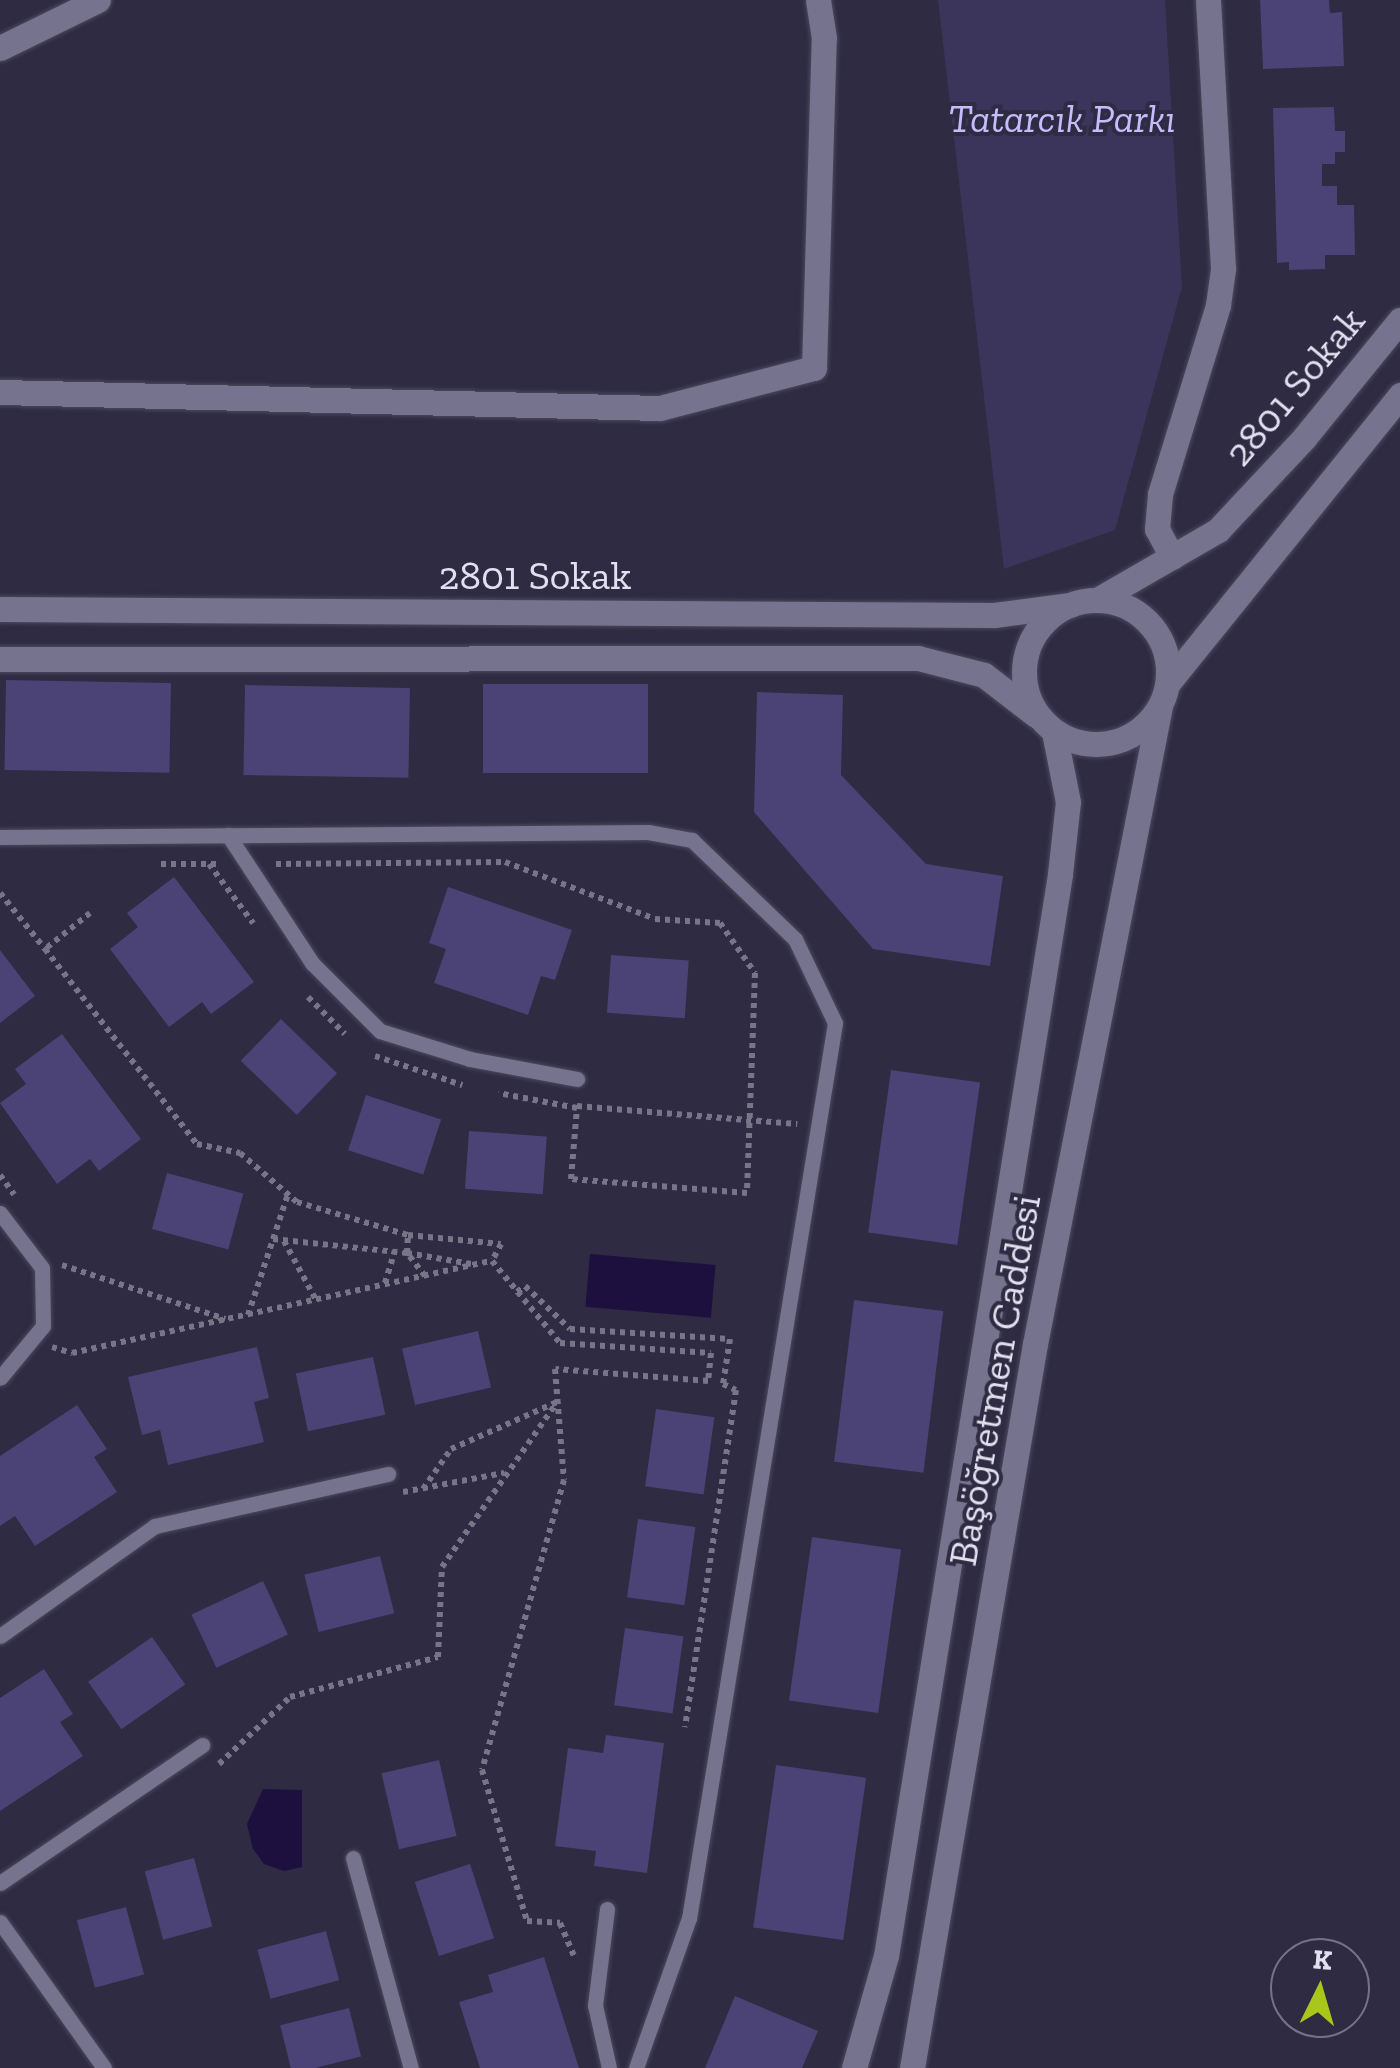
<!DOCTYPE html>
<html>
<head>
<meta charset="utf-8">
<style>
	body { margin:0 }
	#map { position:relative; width:1400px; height:2068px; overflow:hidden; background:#2e2b42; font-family:"Zilla Slab",serif }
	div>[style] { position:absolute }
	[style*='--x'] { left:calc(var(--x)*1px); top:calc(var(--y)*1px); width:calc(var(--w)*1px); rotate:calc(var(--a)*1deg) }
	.green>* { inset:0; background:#3b355b }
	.water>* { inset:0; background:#1d103f; transform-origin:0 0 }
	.building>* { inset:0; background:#4b4275; transform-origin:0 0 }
	.path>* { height:6px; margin-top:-3px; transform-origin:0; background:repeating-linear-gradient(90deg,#787589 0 5px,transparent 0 10px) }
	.roads { filter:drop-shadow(0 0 2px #4c485c) drop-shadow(0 0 2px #4c485c) }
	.service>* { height:15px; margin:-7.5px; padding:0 7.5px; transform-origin:7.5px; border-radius:7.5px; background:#76738f }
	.minor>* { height:25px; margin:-12.5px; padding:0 12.5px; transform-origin:12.5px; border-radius:12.5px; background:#76738f }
	.tertiary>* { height:25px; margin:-12.5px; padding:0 12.5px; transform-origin:12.5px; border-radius:12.5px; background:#76738f }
	.tertiary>.ring { margin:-12.5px; padding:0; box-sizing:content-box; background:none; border:25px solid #76738f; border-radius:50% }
	span { translate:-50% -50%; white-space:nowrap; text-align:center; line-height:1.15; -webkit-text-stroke:8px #2e2b42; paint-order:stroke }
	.park-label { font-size:40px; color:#c4bcfd; font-style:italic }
	.street-label { font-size:40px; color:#e2e0f0 }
	.north { position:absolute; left:1270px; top:1938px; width:100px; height:100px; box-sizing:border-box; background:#2e2b42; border:2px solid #767388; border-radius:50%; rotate:5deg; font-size:28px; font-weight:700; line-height:40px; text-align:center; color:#e2e0f0 }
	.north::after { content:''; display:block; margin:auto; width:35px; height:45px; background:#a9c71b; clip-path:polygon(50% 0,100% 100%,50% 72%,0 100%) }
</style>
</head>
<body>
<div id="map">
	<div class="green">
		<div style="clip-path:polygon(938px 0,1165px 0,1182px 287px,1115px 530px,1004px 569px)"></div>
	</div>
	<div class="water">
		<div style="left:590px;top:1254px;width:126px;height:53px;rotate:5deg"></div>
		<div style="clip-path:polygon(263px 1789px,302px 1790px,302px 1867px,284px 1871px,264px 1864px,253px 1849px,247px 1824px)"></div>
	</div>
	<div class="building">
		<div style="clip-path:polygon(1260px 0,1329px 0,1330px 13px,1342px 12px,1344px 66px,1263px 69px)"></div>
		<div style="clip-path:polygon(1334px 107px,1335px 131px,1345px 131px,1345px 152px,1335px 152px,1335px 164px,1322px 164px,1322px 186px,1337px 186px,1337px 205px,1354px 205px,1355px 255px,1325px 255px,1325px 269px,1289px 270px,1289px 262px,1277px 263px,1273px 108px)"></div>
		<div style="left:6px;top:680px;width:165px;height:90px;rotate:1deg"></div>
		<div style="left:483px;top:684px;width:165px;height:89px"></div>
		<div style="left:245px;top:685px;width:165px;height:90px;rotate:1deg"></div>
		<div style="clip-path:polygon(757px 692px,843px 695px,841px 775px,926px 864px,1003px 876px,990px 966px,873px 949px,754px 812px)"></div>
		<div style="clip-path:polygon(174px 877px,254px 982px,211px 1014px,202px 1002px,169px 1027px,110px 949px,138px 927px,127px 913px)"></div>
		<div style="clip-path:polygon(448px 887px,572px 930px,555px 980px,541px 976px,528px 1015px,434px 983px,446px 949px,429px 943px)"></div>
		<div style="clip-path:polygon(0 950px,35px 996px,0 1023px)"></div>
		<div style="left:611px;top:955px;width:78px;height:58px;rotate:4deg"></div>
		<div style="left:281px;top:1019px;width:78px;height:58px;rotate:44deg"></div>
		<div style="clip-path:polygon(62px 1034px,141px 1139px,99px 1171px,90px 1159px,57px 1184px,0 1103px,26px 1084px,15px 1069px)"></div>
		<div style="left:891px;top:1070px;width:90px;height:164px;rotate:8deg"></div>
		<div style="left:366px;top:1095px;width:79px;height:58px;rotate:18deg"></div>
		<div style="left:469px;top:1131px;width:78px;height:58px;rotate:4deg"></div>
		<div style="left:167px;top:1173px;width:79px;height:58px;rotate:15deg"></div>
		<div style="left:854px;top:1300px;width:90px;height:163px;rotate:7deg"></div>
		<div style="left:478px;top:1331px;width:58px;height:78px;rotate:77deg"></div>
		<div style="clip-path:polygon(257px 1347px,269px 1398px,254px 1402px,264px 1442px,168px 1465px,160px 1430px,142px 1435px,128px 1377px)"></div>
		<div style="left:373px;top:1357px;width:59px;height:79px;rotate:78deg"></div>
		<div style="clip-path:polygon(77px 1405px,107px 1449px,94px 1457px,117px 1492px,35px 1546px,15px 1516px,0 1526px,0 1456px)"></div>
		<div style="left:656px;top:1409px;width:59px;height:78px;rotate:8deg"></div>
		<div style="left:638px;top:1519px;width:58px;height:79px;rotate:8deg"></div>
		<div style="left:812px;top:1537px;width:90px;height:165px;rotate:8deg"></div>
		<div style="left:380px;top:1556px;width:59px;height:78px;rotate:76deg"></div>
		<div style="left:263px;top:1581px;width:59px;height:79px;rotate:65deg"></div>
		<div style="left:625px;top:1628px;width:59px;height:78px;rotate:8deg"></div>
		<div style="left:152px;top:1637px;width:58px;height:78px;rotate:55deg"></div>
		<div style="clip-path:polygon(44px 1669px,73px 1714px,60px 1722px,83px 1756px,0 1811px,0 1698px)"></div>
		<div style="clip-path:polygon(606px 1735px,664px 1743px,647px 1873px,594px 1866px,596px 1851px,555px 1846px,568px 1748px,603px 1753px)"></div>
		<div style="left:439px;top:1760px;width:78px;height:59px;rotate:77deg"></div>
		<div style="left:776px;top:1765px;width:91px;height:164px;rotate:8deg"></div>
		<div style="left:194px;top:1858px;width:71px;height:51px;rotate:75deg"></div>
		<div style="left:470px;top:1864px;width:78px;height:58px;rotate:72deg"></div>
		<div style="left:126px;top:1907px;width:70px;height:51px;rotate:75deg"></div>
		<div style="left:326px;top:1931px;width:51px;height:71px;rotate:75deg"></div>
		<div style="clip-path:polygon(544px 1957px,579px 2068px,480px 2068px,459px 2002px,493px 1992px,488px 1975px)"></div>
		<div style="clip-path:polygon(735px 1996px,818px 2031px,802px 2068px,705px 2068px)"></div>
		<div style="left:349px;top:2008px;width:50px;height:71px;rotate:76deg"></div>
	</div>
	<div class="path">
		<div style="--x:161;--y:864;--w:58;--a:0"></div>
		<div style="--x:209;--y:864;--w:74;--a:53.3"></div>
		<div style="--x:276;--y:864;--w:229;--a:-0.5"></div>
		<div style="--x:505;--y:862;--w:160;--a:20.8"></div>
		<div style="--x:655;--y:919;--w:65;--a:3.5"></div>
		<div style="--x:720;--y:923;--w:61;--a:55"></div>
		<div style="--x:755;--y:973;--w:220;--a:92.1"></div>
		<div style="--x:747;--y:1193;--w:177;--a:-175.5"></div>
		<div style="--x:571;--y:1179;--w:71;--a:-85.2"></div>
		<div style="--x:577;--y:1108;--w:80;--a:-169.2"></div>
		<div style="--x:0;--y:893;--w:72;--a:51.2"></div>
		<div style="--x:90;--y:913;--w:58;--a:141.3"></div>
		<div style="--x:45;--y:949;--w:247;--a:52.1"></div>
		<div style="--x:197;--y:1144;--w:44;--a:11.8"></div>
		<div style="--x:240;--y:1153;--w:75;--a:40.7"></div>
		<div style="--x:297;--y:1202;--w:116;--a:16.6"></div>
		<div style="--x:408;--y:1235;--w:93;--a:5.5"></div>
		<div style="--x:501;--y:1244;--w:19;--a:118"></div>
		<div style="--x:308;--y:997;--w:52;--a:45"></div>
		<div style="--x:375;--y:1056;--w:92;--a:18.4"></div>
		<div style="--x:577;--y:1106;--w:221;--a:4.7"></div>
		<div style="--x:0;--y:1175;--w:24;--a:54"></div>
		<div style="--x:273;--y:1239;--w:135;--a:6"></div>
		<div style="--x:407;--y:1253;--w:18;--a:-87"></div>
		<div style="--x:284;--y:1241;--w:67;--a:61.5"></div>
		<div style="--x:62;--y:1265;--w:172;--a:18.3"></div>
		<div style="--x:425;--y:1276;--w:29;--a:-128"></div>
		<div style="--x:407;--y:1253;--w:65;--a:9.8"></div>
		<div style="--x:385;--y:1283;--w:34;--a:-73"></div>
		<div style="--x:517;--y:1292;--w:10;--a:-37"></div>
		<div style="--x:525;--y:1286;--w:62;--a:43.7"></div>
		<div style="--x:570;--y:1329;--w:160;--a:3.6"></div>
		<div style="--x:730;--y:1339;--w:46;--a:98.8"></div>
		<div style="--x:723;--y:1384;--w:14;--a:25"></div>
		<div style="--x:736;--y:1390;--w:341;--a:98.6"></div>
		<div style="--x:248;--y:1315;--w:127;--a:-71.7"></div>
		<div style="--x:52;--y:1347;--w:21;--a:17"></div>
		<div style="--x:72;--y:1353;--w:430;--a:-12.4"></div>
		<div style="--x:492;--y:1261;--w:107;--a:50.3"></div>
		<div style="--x:560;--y:1343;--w:151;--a:3.8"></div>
		<div style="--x:711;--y:1353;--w:28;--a:96"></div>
		<div style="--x:708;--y:1381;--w:153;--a:-175.5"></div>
		<div style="--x:555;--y:1369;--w:111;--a:85.4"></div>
		<div style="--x:564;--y:1480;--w:301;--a:105.8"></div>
		<div style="--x:482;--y:1770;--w:158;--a:73.4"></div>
		<div style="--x:527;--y:1921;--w:33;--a:3"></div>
		<div style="--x:560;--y:1923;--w:38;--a:67"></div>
		<div style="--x:423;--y:1489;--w:49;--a:-55"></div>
		<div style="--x:451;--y:1449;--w:116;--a:-23.9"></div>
		<div style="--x:403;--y:1492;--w:103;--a:-10.7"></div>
		<div style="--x:219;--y:1764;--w:98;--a:-43.3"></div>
		<div style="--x:290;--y:1697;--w:153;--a:-15.1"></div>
		<div style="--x:438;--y:1657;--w:90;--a:-87.5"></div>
		<div style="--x:442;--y:1567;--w:201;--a:-55.1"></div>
	</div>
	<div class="roads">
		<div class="service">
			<div style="--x:228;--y:835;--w:153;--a:56.7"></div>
			<div style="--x:312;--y:963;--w:96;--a:45"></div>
			<div style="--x:380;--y:1031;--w:94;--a:17.3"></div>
			<div style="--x:470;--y:1059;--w:109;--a:10.6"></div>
			<div style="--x:0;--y:837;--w:648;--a:-0.44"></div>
			<div style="--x:648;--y:832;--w:45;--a:10.3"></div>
			<div style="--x:692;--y:840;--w:143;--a:43.9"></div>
			<div style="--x:795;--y:939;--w:93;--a:64.5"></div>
			<div style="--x:835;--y:1023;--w:907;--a:99.26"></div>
			<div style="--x:689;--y:1918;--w:159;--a:109.5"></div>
			<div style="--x:0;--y:1213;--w:69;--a:52.6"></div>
			<div style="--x:42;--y:1268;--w:58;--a:89"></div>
			<div style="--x:43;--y:1326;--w:67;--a:129.6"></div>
			<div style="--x:0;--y:1636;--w:190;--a:-35.4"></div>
			<div style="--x:155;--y:1526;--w:239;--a:-12.6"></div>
			<div style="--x:353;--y:1858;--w:218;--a:74.6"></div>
			<div style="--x:0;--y:1883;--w:245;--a:-34.3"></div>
			<div style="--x:607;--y:1909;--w:97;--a:97.1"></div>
			<div style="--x:595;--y:2005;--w:65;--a:77.5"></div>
			<div style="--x:0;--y:1922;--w:179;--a:54.5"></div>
		</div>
		<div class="minor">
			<div style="--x:0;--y:48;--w:109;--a:-26.1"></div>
			<div style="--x:0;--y:392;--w:660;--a:1.39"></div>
			<div style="--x:660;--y:408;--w:159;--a:-14.6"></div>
			<div style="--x:814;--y:368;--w:330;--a:-88.3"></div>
			<div style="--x:824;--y:38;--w:38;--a:-99"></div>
			<div style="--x:1172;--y:557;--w:32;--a:-118"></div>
			<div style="--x:1157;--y:529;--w:35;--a:-85"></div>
			<div style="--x:1160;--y:494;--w:198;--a:-72.9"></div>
			<div style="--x:1218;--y:305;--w:37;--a:-82"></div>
			<div style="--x:1223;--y:268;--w:268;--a:-93.2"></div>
		</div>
		<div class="tertiary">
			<div class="ring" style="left:1024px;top:600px;width:119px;height:119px"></div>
			<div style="--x:1097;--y:600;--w:140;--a:-30"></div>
			<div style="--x:1218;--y:530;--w:126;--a:-46.9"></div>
			<div style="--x:1304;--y:438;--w:152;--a:-50.9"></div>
			<div style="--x:0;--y:609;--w:994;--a:0.35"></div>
			<div style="--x:994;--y:615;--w:77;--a:-7.5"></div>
			<div style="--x:0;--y:659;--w:918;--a:-0.06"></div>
			<div style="--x:918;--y:658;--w:68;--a:14.4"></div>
			<div style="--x:984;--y:675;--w:66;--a:37.6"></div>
			<div style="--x:1168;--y:683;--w:370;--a:-51.1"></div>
			<div style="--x:854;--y:2068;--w:116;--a:-74.1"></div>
			<div style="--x:886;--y:1956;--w:1096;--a:-80.86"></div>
			<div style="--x:1060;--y:874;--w:72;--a:-83.7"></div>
			<div style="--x:1068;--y:802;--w:71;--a:-101.3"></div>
			<div style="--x:912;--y:2068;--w:734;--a:-80.36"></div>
			<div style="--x:1035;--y:1344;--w:650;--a:-78.91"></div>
		</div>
	</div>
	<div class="park-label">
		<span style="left:1062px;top:118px">Tatarcık Parkı</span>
	</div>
	<div class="street-label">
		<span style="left:1294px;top:386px;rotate:-50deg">2801 Sokak</span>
		<span style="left:535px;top:575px">2801 Sokak</span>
		<span style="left:994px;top:1380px;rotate:-80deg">Başöğretmen Caddesi</span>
	</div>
	<div class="north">K</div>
</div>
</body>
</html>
